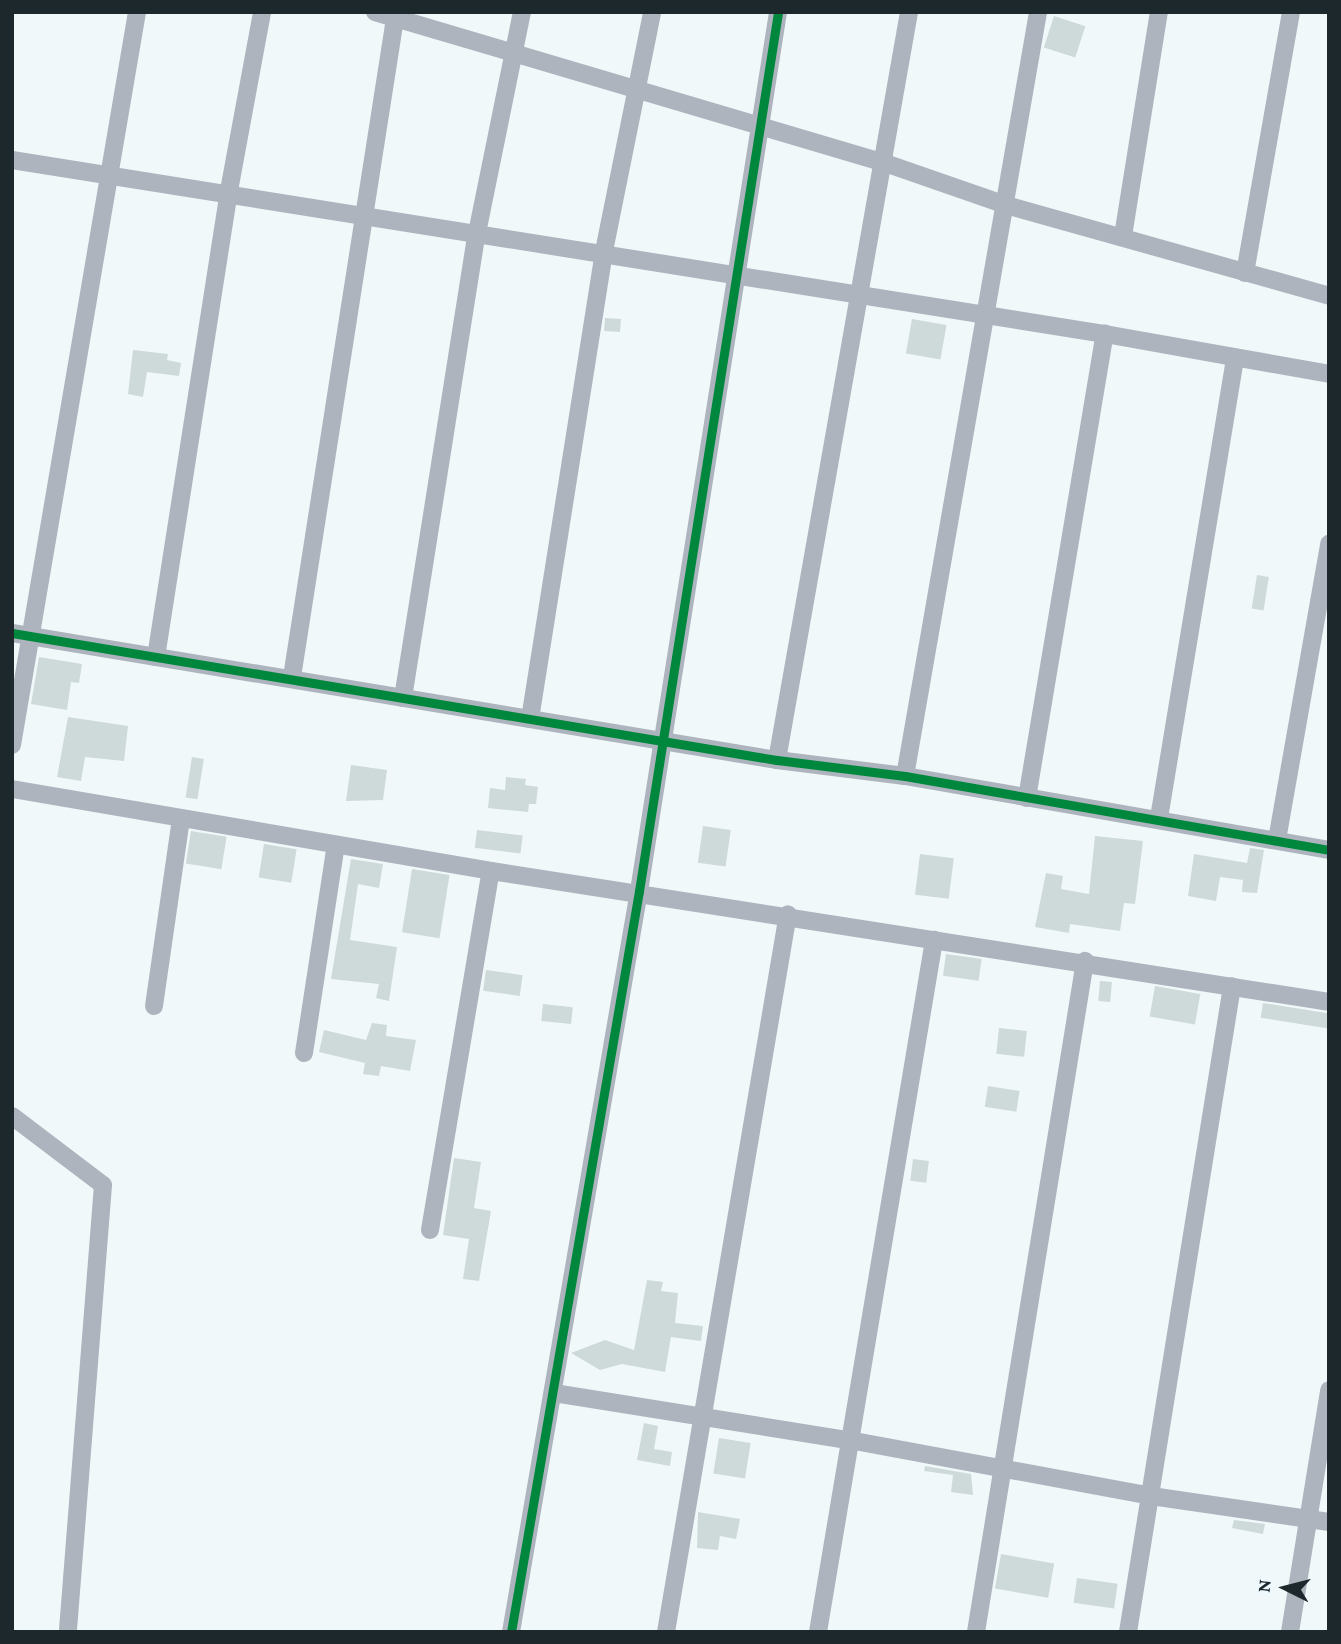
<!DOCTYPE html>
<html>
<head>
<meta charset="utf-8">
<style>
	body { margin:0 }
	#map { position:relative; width:1341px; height:1644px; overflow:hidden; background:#f1f8fa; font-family:"Crimson Pro",serif }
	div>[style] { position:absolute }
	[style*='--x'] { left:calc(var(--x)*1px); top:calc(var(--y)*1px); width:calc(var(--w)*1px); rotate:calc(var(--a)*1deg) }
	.building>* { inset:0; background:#cedada; transform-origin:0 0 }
	.street>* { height:18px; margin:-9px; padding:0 9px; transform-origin:9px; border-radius:9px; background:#adb4be }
	.cycleway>* { height:9px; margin:-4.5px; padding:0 4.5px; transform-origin:4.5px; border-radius:4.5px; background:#00873e }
	span { translate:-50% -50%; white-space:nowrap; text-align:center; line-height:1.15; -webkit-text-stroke:5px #edf9fe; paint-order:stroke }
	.frame { position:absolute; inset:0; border:14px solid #1d282c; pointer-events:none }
	.north { position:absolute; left:1250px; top:1553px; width:70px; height:70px; -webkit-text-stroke:5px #edf9fe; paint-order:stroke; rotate:276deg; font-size:19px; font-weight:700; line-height:28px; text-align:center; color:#1d282c }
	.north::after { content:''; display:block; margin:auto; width:24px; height:32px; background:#1d282c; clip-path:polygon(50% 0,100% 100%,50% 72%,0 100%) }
</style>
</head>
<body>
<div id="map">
	<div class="building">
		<div style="left:1054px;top:16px;width:33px;height:33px;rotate:18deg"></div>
		<div style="left:605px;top:318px;width:16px;height:13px;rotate:4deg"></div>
		<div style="left:912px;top:319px;width:35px;height:35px;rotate:10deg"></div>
		<div style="clip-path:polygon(133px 350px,168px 354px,167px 360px,181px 363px,179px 376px,147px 372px,143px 397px,128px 394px)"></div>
		<div style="left:1257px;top:575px;width:12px;height:34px;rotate:9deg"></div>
		<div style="clip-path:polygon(39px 657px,82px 664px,79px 683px,71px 682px,67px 710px,31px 704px)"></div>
		<div style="clip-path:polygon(68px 717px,128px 726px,124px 761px,85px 757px,81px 781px,57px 777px)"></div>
		<div style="left:192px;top:757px;width:12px;height:41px;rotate:9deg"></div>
		<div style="clip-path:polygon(351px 765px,387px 770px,383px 800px,346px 801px)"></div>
		<div style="clip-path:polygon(506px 777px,526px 779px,525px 785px,538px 787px,536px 804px,529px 804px,528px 812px,488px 808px,490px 788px,505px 790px)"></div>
		<div style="left:703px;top:826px;width:28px;height:37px;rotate:8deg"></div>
		<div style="left:477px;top:830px;width:46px;height:18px;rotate:7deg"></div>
		<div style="left:191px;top:831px;width:36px;height:33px;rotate:9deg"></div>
		<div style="clip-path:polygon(1095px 836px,1143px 841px,1135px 904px,1124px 903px,1120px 931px,1070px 924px,1069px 933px,1035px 927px,1046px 873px,1063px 876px,1061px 889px,1089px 894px)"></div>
		<div style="left:264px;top:844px;width:33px;height:34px;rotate:9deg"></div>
		<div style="clip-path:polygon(1250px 848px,1264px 850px,1257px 893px,1242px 892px,1243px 880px,1220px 877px,1216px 901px,1188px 896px,1194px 854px,1247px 863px)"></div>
		<div style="left:920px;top:854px;width:34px;height:41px;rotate:7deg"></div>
		<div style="clip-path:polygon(351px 859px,383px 864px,379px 888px,358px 884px,350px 940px,397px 947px,389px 1001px,376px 998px,379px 984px,331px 979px)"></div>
		<div style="left:412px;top:869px;width:38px;height:64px;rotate:9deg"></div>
		<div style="left:946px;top:954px;width:36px;height:22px;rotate:8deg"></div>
		<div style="left:486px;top:970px;width:37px;height:21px;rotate:8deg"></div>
		<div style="left:1100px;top:981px;width:12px;height:20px;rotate:5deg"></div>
		<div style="left:1155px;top:986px;width:46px;height:31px;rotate:10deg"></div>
		<div style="left:1263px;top:1003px;width:67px;height:15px;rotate:9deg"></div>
		<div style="left:543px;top:1004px;width:30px;height:17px;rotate:6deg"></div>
		<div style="clip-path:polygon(372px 1023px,387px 1025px,386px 1036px,416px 1040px,410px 1071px,381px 1066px,379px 1076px,363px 1074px,365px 1063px,319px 1052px,324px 1030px,366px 1040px)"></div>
		<div style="left:999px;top:1028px;width:28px;height:26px;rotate:6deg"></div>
		<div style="left:988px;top:1086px;width:32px;height:21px;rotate:9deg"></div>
		<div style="clip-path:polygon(454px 1158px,481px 1162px,474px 1208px,491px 1211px,479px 1281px,463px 1279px,469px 1239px,443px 1235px)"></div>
		<div style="left:913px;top:1159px;width:16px;height:22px;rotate:7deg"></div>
		<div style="clip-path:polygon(647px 1280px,663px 1282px,661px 1291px,678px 1293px,675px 1323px,703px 1326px,701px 1341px,671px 1337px,665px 1372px,622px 1364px,600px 1370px,571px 1353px,605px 1340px,634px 1350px)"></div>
		<div style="clip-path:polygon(644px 1423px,658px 1426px,654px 1449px,672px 1452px,670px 1466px,637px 1460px)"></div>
		<div style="left:719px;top:1438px;width:32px;height:36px;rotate:9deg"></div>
		<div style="clip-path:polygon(925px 1466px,971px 1474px,973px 1495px,951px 1492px,953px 1475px,924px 1471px)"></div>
		<div style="clip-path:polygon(698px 1512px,740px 1519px,736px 1539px,720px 1536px,718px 1550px,697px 1548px)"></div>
		<div style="clip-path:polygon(1234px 1520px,1265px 1524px,1263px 1534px,1232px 1528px)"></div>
		<div style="left:1001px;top:1554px;width:54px;height:35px;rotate:10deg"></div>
		<div style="left:1077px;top:1578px;width:41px;height:25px;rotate:8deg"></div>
	</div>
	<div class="street">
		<div style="--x:375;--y:12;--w:532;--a:16.49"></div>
		<div style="--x:885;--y:163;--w:128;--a:19.1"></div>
		<div style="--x:1006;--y:205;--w:336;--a:15.7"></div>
		<div style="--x:12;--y:160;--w:1107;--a:9.05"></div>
		<div style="--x:1105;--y:334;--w:228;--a:10.1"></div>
		<div style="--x:1123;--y:236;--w:227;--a:-80.9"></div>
		<div style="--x:1245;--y:273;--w:265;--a:-80"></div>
		<div style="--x:12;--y:633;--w:775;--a:9.43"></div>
		<div style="--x:777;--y:760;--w:129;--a:7.1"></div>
		<div style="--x:905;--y:776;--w:430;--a:9.9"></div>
		<div style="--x:156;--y:657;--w:467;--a:-81.1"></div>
		<div style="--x:228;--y:196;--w:187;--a:-79.5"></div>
		<div style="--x:292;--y:677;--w:673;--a:-81.11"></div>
		<div style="--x:403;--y:698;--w:471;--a:-81"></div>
		<div style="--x:477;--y:233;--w:226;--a:-78.5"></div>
		<div style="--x:530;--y:719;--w:469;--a:-81"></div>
		<div style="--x:603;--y:256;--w:249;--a:-78.6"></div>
		<div style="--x:12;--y:745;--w:744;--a:-80.32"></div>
		<div style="--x:777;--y:760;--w:760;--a:-79.99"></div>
		<div style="--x:905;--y:776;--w:775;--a:-80.12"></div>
		<div style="--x:12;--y:789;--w:486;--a:9.7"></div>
		<div style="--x:491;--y:871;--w:848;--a:8.88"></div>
		<div style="--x:1027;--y:798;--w:471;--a:-80.5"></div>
		<div style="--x:1159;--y:818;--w:467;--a:-80.6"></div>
		<div style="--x:1277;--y:840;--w:301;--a:-80"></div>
		<div style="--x:154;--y:1006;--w:190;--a:-81.8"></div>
		<div style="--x:304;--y:1053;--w:210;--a:-81.3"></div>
		<div style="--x:12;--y:1116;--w:114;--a:37.2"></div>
		<div style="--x:103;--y:1185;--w:448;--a:94.5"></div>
		<div style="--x:430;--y:1230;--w:364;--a:-80.4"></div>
		<div style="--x:554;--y:1393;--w:299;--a:9.1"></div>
		<div style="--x:849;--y:1440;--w:307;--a:10.5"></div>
		<div style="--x:1151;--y:1496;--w:180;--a:8.3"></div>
		<div style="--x:511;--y:1632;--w:752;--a:-80.2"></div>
		<div style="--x:639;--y:891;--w:890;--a:-81.01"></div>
		<div style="--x:666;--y:1632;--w:728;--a:-80.36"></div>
		<div style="--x:818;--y:1632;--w:702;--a:-80.48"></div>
		<div style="--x:976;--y:1632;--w:680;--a:-80.77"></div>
		<div style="--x:1128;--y:1632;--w:654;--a:-80.85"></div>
		<div style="--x:1290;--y:1632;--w:245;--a:-80.8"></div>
	</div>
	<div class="cycleway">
		<div style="--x:12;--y:633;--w:775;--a:9.43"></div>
		<div style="--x:777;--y:760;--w:129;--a:7.1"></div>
		<div style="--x:905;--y:776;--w:430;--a:9.9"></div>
		<div style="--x:511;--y:1632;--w:752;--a:-80.2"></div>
		<div style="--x:639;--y:891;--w:890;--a:-81.01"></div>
	</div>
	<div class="frame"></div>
	<div class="north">N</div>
</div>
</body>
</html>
